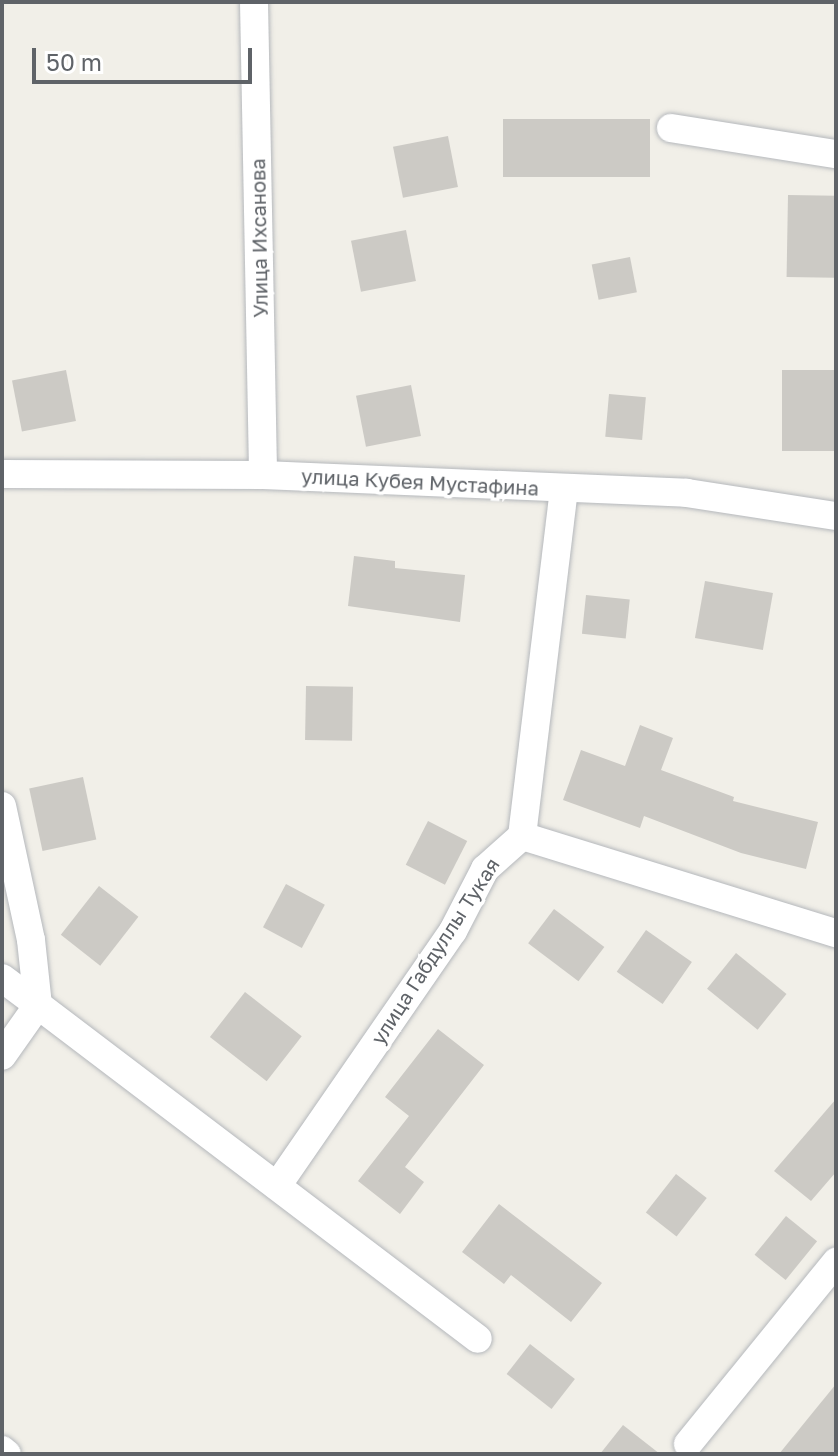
<!DOCTYPE html>
<html>
<head>
<meta charset="utf-8">
<style>
	body { margin:0 }
	#map { position:relative; width:838px; height:1456px; overflow:hidden; background:#f1efe8; font-family:"Golos Text",sans-serif }
	div>[style] { position:absolute }
	[style*='--x'] { left:calc(var(--x)*1px); top:calc(var(--y)*1px); width:calc(var(--w)*1px); rotate:calc(var(--a)*1deg) }
	.building>* { inset:0; background:#cccac5; transform-origin:0 0 }
	.roads { filter:drop-shadow(0 0 2px #b5b8bc) drop-shadow(0 0 2px #b5b8bc) }
	.minor>* { height:28px; margin:-14px; padding:0 14px; transform-origin:14px; border-radius:14px; background:#fff }
	span { translate:-50% -50%; white-space:nowrap; text-align:center; line-height:1.15; -webkit-text-stroke:7px #fff; paint-order:stroke }
	.street-label { font-size:20px; color:#5f6368 }
	.frame { position:absolute; inset:0; border:4px solid #5f6368; pointer-events:none }
	.scale { position:absolute; left:32px; top:48px; width:220px; height:36px; box-sizing:border-box; border:4px solid #5f6368; border-top:0; padding-left:10px; font-size:24px; line-height:28px; white-space:nowrap; color:#5f6368; -webkit-text-stroke:6px #fff; paint-order:stroke }
</style>
</head>
<body>
<div id="map">
	<div class="building">
		<div style="left:503px;top:119px;width:147px;height:58px"></div>
		<div style="left:448px;top:136px;width:52px;height:56px;rotate:79deg"></div>
		<div style="left:788px;top:195px;width:48px;height:82px;rotate:1deg"></div>
		<div style="left:406px;top:230px;width:52px;height:56px;rotate:79deg"></div>
		<div style="left:630px;top:257px;width:36px;height:39px;rotate:79deg"></div>
		<div style="left:66px;top:370px;width:52px;height:55px;rotate:79deg"></div>
		<div style="left:782px;top:370px;width:54px;height:81px"></div>
		<div style="left:411px;top:385px;width:52px;height:56px;rotate:79deg"></div>
		<div style="left:609px;top:394px;width:37px;height:43px;rotate:5deg"></div>
		<div style="clip-path:polygon(354px 556px,395px 561px,395px 568px,465px 575px,460px 622px,348px 606px)"></div>
		<div style="left:705px;top:581px;width:69px;height:58px;rotate:10deg"></div>
		<div style="left:586px;top:595px;width:44px;height:39px;rotate:6deg"></div>
		<div style="left:306px;top:686px;width:47px;height:54px;rotate:1deg"></div>
		<div style="clip-path:polygon(640px 725px,673px 738px,661px 770px,734px 797px,733px 801px,818px 822px,806px 869px,741px 853px,644px 816px,640px 828px,563px 800px,581px 750px,625px 766px)"></div>
		<div style="left:83px;top:777px;width:64px;height:55px;rotate:78deg"></div>
		<div style="left:428px;top:821px;width:44px;height:49px;rotate:27deg"></div>
		<div style="left:286px;top:884px;width:44px;height:49px;rotate:28deg"></div>
		<div style="left:99px;top:886px;width:50px;height:62px;rotate:38deg"></div>
		<div style="left:554px;top:909px;width:63px;height:43px;rotate:37deg"></div>
		<div style="left:646px;top:930px;width:56px;height:51px;rotate:35deg"></div>
		<div style="left:736px;top:953px;width:65px;height:46px;rotate:39deg"></div>
		<div style="left:245px;top:992px;width:72px;height:57px;rotate:38deg"></div>
		<div style="clip-path:polygon(438px 1029px,484px 1065px,405px 1167px,424px 1182px,400px 1214px,358px 1181px,409px 1116px,385px 1097px)"></div>
		<div style="clip-path:polygon(836px 1099px,836px 1172px,811px 1201px,774px 1171px)"></div>
		<div style="left:676px;top:1174px;width:39px;height:49px;rotate:38deg"></div>
		<div style="clip-path:polygon(499px 1204px,602px 1283px,571px 1322px,511px 1275px,504px 1284px,462px 1252px)"></div>
		<div style="left:786px;top:1216px;width:40px;height:50px;rotate:39deg"></div>
		<div style="left:530px;top:1344px;width:57px;height:38px;rotate:38deg"></div>
		<div style="clip-path:polygon(836px 1384px,836px 1454px,779px 1454px)"></div>
		<div style="clip-path:polygon(623px 1425px,660px 1454px,600px 1454px)"></div>
	</div>
	<div class="roads">
		<div class="minor">
			<div style="--x:254;--y:2;--w:473;--a:88.9"></div>
			<div style="--x:671;--y:128;--w:167;--a:9"></div>
			<div style="--x:2;--y:474;--w:261;--a:0.2"></div>
			<div style="--x:263;--y:475;--w:424;--a:2.4"></div>
			<div style="--x:687;--y:493;--w:151;--a:8.8"></div>
			<div style="--x:2;--y:806;--w:137;--a:77.8"></div>
			<div style="--x:31;--y:940;--w:65;--a:83.9"></div>
			<div style="--x:38;--y:1005;--w:552;--a:37.2"></div>
			<div style="--x:522;--y:836;--w:350;--a:-83.1"></div>
			<div style="--x:2;--y:978;--w:45;--a:36.9"></div>
			<div style="--x:38;--y:1005;--w:62;--a:125.2"></div>
			<div style="--x:277;--y:1186;--w:310;--a:-55.4"></div>
			<div style="--x:453;--y:931;--w:70;--a:-62.7"></div>
			<div style="--x:485;--y:869;--w:50;--a:-41.7"></div>
			<div style="--x:522;--y:836;--w:329;--a:17.2"></div>
			<div style="--x:688;--y:1444;--w:235;--a:-50.9"></div>
			<div style="--x:2;--y:1450;--w:6;--a:39"></div>
		</div>
	</div>
	<div class="street-label">
		<span style="left:259px;top:238px;rotate:-91deg">Улица Ихсанова</span>
		<span style="left:420px;top:482px;rotate:3deg">улица Кубея Мустафина</span>
		<span style="left:435px;top:951px;rotate:-57deg">улица Габдуллы Тукая</span>
	</div>
	<div class="frame"></div>
	<div class="scale">50 m</div>
</div>
</body>
</html>
